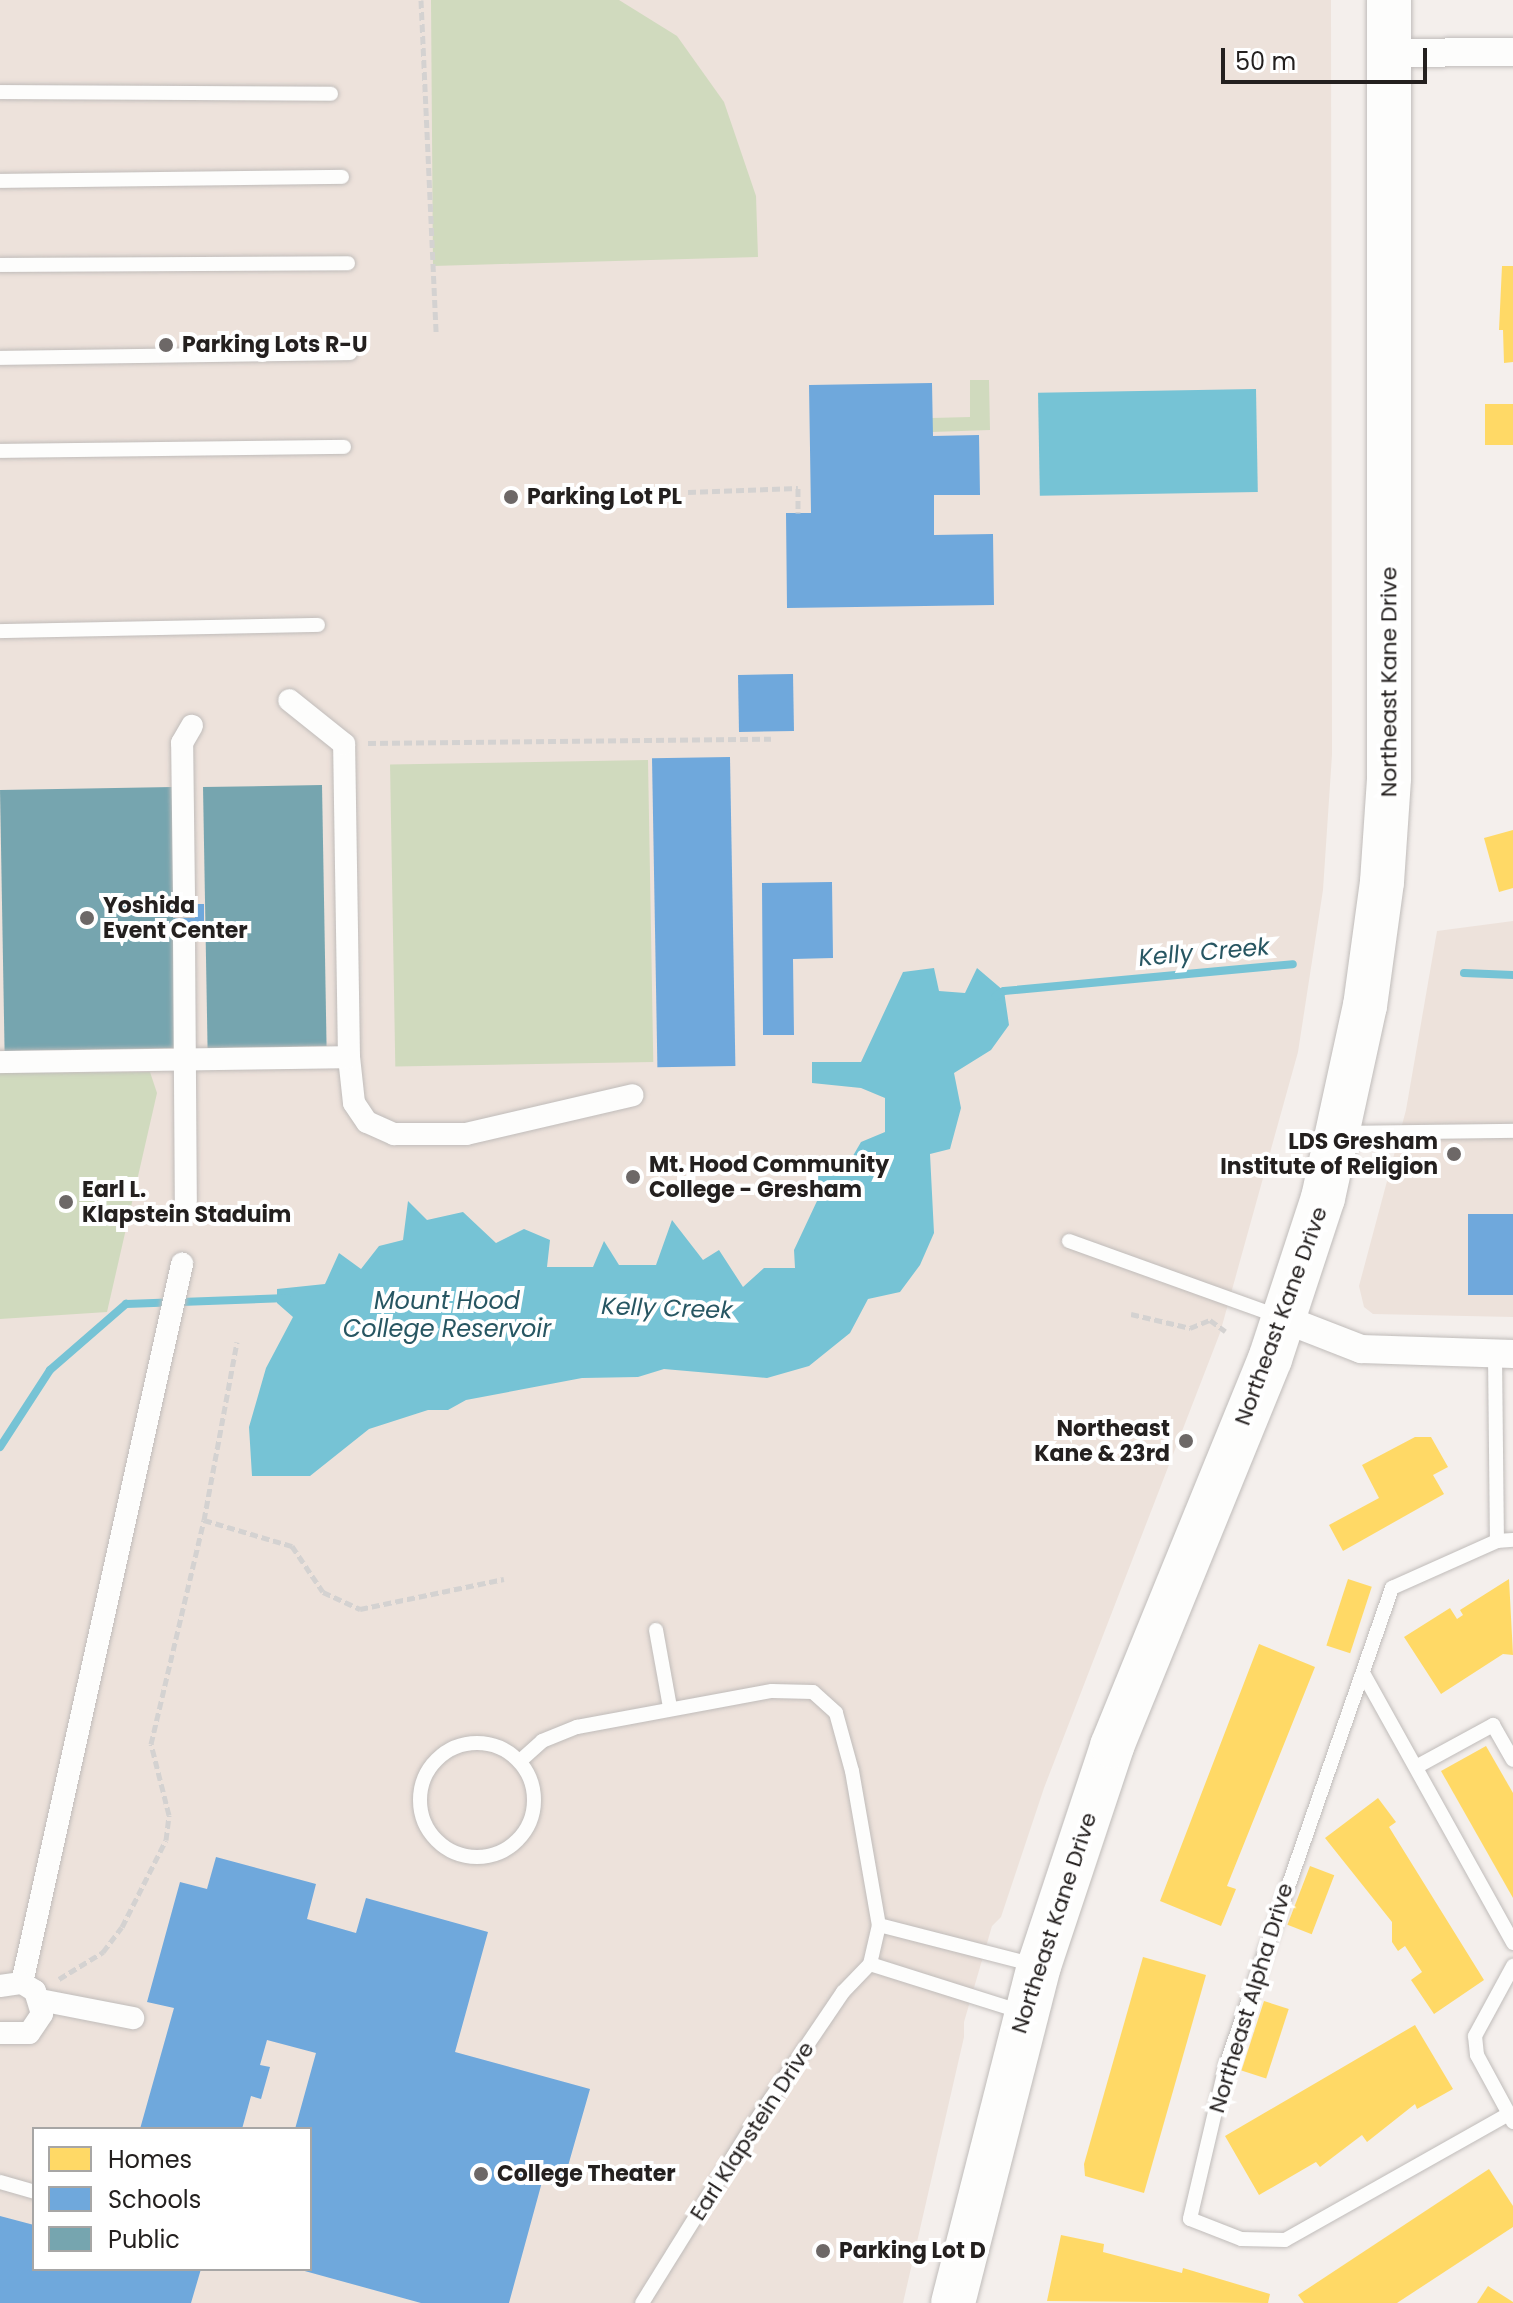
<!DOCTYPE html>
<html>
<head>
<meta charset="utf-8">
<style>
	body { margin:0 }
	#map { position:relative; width:1513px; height:2303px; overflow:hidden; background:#f4efec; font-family:Poppins,sans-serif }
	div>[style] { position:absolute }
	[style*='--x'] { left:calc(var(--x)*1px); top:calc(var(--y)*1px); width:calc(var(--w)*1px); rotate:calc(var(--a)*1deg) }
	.built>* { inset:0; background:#ede2db }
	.green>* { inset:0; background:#d0dabe; transform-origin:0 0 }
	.water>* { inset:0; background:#76c3d5; transform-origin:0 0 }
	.homes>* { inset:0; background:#ffd966; transform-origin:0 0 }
	.schools>* { inset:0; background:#6fa8dc; transform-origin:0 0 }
	.public>* { inset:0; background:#76a5af; transform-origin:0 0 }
	.stream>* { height:8px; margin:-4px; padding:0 4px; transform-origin:4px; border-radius:4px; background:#76c3d5 }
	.pedestrian-tunnel>* { height:22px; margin-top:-11px; transform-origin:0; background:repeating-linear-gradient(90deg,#cac6c3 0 22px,transparent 0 33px) }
	.path>* { height:5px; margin-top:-2.5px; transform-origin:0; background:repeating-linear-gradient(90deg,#d4d2d1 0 8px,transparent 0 12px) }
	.roads { filter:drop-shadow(0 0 2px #c0bcba) drop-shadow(0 0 2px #c0bcba) }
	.service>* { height:14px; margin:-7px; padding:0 7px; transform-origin:7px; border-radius:7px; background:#fdfdfc }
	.service>.ring { margin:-7px; padding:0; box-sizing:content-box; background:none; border:14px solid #fdfdfc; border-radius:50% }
	.pedestrian>* { height:22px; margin:-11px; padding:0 11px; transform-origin:11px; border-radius:11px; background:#fdfdfc }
	.minor>* { height:28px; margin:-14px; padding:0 14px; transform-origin:14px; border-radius:14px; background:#fdfdfc }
	.primary>* { height:44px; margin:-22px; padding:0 22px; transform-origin:22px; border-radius:22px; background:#fdfdfc }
	.dots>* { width:22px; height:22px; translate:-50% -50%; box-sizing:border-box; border:4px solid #fff; border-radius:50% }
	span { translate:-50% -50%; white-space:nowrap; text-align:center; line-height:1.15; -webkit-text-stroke:8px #fff; paint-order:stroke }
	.poi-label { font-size:22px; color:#24201f; font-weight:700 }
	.left { translate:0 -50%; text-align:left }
	.right { translate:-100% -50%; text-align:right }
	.street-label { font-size:22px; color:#24201f }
	.water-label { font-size:24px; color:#275662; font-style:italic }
	.legend { position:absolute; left:32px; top:2127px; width:280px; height:144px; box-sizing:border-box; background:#fff; border:2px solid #a7a6a5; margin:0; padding:10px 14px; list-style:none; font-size:24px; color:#24201f }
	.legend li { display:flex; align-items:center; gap:16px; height:40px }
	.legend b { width:40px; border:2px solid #a7a6a5 }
	.scale { position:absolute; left:1221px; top:48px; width:206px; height:36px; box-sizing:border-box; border:4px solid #24201f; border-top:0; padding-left:10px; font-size:24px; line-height:28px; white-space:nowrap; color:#24201f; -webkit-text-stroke:6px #fff; paint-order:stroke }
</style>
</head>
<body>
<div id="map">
	<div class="built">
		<div style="clip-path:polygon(evenodd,0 0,1331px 0,1332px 755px,1323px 890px,1298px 1052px,1220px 1333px,1044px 1788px,1001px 1917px,992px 1926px,964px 2022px,964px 2037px,903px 2303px,0 2303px,0 0,34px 2129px,310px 2129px,310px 2269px,34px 2269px,34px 2129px)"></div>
		<div style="clip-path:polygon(1513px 921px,1513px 1317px,1373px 1314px,1364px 1307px,1359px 1286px,1406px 1110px,1437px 931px)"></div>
	</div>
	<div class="green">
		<div style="clip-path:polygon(431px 0,619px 0,677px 36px,724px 102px,756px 196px,758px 257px,433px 266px)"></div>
		<div style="clip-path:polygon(970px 380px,989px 380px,990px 430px,932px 432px,932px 418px,970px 417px)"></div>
		<div style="left:648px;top:760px;width:302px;height:258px;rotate:89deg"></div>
		<div style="clip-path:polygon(150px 1072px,157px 1093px,107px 1312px,0 1319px,0 1073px)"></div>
	</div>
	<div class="water">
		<div style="left:1256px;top:389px;width:103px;height:218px;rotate:89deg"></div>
		<div style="clip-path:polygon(934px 968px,939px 991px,965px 993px,977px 968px,1004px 991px,1009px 1025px,991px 1050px,954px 1073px,961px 1108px,950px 1149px,930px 1154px,934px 1233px,920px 1265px,900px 1292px,868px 1299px,850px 1333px,809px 1366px,767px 1378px,664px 1369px,638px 1377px,582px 1378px,466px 1400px,448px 1410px,428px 1410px,369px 1429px,310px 1476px,252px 1476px,249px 1427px,266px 1368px,293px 1317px,277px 1303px,277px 1289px,325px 1284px,339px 1253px,361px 1269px,379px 1246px,403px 1240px,408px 1201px,427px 1220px,463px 1212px,496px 1243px,524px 1229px,550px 1240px,547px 1267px,593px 1267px,604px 1241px,619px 1265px,656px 1265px,672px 1220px,703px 1260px,719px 1250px,743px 1287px,764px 1268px,795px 1268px,794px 1250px,817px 1201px,817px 1166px,850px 1161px,861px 1142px,885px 1132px,885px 1098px,861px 1088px,812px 1083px,812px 1062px,861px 1062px,903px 972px)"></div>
	</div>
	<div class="homes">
		<div style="clip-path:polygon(1502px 266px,1513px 266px,1513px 362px,1504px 363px,1503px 330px,1499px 330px)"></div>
		<div style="left:1485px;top:404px;width:28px;height:41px"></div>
		<div style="clip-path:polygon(1513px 830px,1513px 888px,1499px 892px,1484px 838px)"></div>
		<div style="clip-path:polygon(1415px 1437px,1431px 1437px,1448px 1467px,1433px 1475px,1444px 1494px,1343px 1551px,1329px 1525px,1379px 1498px,1362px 1465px)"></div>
		<div style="left:1348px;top:1579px;width:25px;height:70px;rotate:18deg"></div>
		<div style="clip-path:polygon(1509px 1579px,1513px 1655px,1503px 1654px,1441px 1694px,1404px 1637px,1450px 1608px,1457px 1619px,1463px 1615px,1460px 1610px)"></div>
		<div style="clip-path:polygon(1259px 1644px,1315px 1667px,1227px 1886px,1236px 1889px,1221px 1926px,1160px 1901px)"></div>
		<div style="clip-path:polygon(1486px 1746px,1513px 1793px,1513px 1898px,1441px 1771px)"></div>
		<div style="clip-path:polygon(1378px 1798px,1396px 1822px,1389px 1827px,1484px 1980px,1434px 2014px,1411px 1980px,1422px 1972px,1405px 1946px,1398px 1951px,1392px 1942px,1392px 1922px,1325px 1838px)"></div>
		<div style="left:1310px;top:1866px;width:26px;height:63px;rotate:21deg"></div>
		<div style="clip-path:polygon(1143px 1957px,1206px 1975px,1144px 2193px,1085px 2176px,1084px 2164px)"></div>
		<div style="left:1264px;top:2001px;width:26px;height:73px;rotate:18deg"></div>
		<div style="clip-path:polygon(1415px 2025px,1453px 2089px,1417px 2109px,1415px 2104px,1367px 2142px,1362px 2135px,1320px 2167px,1316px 2162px,1259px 2195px,1225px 2136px)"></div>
		<div style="clip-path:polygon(1489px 2169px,1513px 2206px,1513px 2227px,1397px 2303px,1304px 2303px,1298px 2295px)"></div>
		<div style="clip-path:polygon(1061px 2235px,1104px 2244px,1103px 2252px,1182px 2273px,1183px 2268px,1270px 2294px,1268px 2303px,1047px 2301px)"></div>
		<div style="clip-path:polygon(1488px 2286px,1513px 2302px,1513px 2303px,1477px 2303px)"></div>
	</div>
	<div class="schools">
		<div style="clip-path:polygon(932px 383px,933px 436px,979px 435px,980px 495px,934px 495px,934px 535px,993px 534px,994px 605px,787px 608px,786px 513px,811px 513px,809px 385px)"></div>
		<div style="left:793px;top:674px;width:57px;height:55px;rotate:89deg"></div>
		<div style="left:730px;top:757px;width:309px;height:78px;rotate:89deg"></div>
		<div style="clip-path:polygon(832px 882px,833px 958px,793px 959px,794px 1035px,763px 1035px,762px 883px)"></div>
		<div style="left:174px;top:904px;width:30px;height:28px"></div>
		<div style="left:1468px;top:1214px;width:45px;height:81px"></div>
		<div style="clip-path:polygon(216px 1857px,316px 1884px,307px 1919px,356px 1933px,366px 1898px,488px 1932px,455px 2052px,590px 2089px,562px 2187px,542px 2182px,509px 2303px,421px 2303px,301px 2270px,310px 2269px,310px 2129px,295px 2129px,316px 2053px,267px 2040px,260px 2065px,270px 2067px,261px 2099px,251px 2096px,242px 2129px,140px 2129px,174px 2008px,147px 2002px,180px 1882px,207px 1889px)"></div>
		<div style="clip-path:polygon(0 2216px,34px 2225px,34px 2269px,201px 2269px,191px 2303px,0 2303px)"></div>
	</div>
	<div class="public">
		<div style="left:322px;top:785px;width:261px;height:119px;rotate:89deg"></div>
		<div style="left:173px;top:787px;width:261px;height:173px;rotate:89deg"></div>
	</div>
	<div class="stream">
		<div style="--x:1464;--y:973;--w:49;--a:2.3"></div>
		<div style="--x:996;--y:996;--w:9;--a:-32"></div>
		<div style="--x:1004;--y:991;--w:290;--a:-5.3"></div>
		<div style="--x:0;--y:1447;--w:92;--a:-57"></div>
		<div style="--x:50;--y:1370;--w:101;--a:-41"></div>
		<div style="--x:126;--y:1304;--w:161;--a:-2.1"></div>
	</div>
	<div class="pedestrian-tunnel">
		<div style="--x:184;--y:896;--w:41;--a:90"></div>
	</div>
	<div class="path">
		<div style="--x:421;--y:0;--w:334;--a:87.4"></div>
		<div style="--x:688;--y:492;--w:110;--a:-2.1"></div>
		<div style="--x:798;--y:488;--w:25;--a:90"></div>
		<div style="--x:368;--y:743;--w:403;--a:-0.6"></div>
		<div style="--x:1131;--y:1314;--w:61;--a:13.3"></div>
		<div style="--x:1190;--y:1328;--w:22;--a:-22"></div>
		<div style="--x:1210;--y:1320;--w:19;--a:36"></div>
		<div style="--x:204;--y:1520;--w:92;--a:16.5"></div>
		<div style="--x:292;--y:1546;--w:55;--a:56"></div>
		<div style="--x:323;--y:1592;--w:41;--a:24.7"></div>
		<div style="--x:360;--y:1609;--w:147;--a:-11.8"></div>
		<div style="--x:59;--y:1979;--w:52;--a:-31.5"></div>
		<div style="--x:103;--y:1952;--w:31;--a:-53"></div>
		<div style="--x:122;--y:1927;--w:97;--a:-63.2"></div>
		<div style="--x:166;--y:1840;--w:25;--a:-83"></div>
		<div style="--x:169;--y:1815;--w:73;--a:-104.2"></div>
		<div style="--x:151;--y:1744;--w:230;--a:-76.7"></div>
		<div style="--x:204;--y:1520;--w:181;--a:-79.5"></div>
	</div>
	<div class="roads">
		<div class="service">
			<div style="--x:0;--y:92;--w:331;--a:0.3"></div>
			<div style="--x:0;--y:181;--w:342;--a:-0.7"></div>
			<div style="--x:0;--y:265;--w:348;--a:-0.3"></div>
			<div style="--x:0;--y:358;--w:350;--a:-0.8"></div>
			<div style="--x:0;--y:451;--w:344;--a:-0.7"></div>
			<div style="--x:0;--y:631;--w:318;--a:-1.1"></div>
			<div style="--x:1343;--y:1133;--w:170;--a:-0.7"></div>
			<div style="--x:1069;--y:1241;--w:224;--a:19.8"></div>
			<div style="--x:1495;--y:1354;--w:187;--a:89.4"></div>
			<div style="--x:1497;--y:1541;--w:115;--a:155.9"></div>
			<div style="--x:1392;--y:1588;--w:505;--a:109.19"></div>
			<div style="--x:1226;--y:2065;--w:158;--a:103.2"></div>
			<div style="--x:1190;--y:2219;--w:55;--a:21.4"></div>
			<div style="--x:1241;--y:2239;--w:44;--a:1.3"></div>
			<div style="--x:1285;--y:2240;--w:257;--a:-29.4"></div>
			<div style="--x:1509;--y:2114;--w:9;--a:63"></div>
			<div style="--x:1497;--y:1541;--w:16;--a:-4"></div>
			<div style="--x:656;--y:1630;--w:78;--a:79.7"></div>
			<div style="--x:1363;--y:1673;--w:309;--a:60.9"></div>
			<div class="ring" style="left:420px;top:1743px;width:100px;height:100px"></div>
			<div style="--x:520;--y:1761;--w:30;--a:-42"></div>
			<div style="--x:542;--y:1741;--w:38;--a:-22"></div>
			<div style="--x:577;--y:1727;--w:198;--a:-10.5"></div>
			<div style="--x:772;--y:1691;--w:41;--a:1.4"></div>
			<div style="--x:813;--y:1692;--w:31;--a:42"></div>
			<div style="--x:836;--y:1713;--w:60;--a:74.6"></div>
			<div style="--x:852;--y:1771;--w:156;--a:80.1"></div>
			<div style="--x:879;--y:1925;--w:40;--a:103"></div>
			<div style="--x:870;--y:1964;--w:39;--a:134"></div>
			<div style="--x:843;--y:1992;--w:164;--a:124.1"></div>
			<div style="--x:751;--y:2128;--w:206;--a:121.9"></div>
			<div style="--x:1416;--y:1767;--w:88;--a:-28.6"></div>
			<div style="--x:1493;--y:1725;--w:40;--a:60.3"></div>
			<div style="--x:879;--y:1925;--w:161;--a:14.4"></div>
			<div style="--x:870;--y:1964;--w:159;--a:17.5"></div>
			<div style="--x:1509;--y:2114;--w:67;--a:-118.5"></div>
			<div style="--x:1477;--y:2055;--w:19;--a:-96"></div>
			<div style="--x:1475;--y:2036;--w:80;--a:-61.5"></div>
			<div style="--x:0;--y:2182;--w:35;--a:16"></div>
		</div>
		<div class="pedestrian">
			<div style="--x:184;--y:896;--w:153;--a:-90.7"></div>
			<div style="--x:182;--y:743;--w:20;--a:-60"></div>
			<div style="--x:184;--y:937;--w:264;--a:89.6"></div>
			<div style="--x:349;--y:1057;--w:46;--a:83.8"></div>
			<div style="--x:354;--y:1103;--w:23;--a:56"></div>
			<div style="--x:367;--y:1122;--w:30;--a:24"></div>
			<div style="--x:394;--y:1134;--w:72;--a:0"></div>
			<div style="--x:466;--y:1134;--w:171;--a:-13.1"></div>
			<div style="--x:0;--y:1062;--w:349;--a:-0.8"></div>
			<div style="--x:349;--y:1057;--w:313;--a:-90.9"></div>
			<div style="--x:344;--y:744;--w:70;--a:-141.3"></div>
			<div style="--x:22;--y:1983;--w:737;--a:-77.45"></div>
			<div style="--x:0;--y:1986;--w:22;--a:-8"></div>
			<div style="--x:22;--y:1983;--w:15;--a:32"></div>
			<div style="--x:35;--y:1991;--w:24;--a:73"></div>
			<div style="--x:42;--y:2014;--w:23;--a:124"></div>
			<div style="--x:29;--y:2033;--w:29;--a:180"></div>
			<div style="--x:40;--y:2000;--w:95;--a:11"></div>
		</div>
		<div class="minor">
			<div style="--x:1389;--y:53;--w:124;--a:-0.5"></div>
			<div style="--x:1284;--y:1319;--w:83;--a:21.3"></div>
			<div style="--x:1361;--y:1349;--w:152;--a:1.9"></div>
		</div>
		<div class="primary">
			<div style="--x:953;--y:2303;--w:348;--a:-75.7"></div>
			<div style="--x:1039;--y:1966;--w:232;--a:-71.6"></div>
			<div style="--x:1112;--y:1746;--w:418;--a:-67.8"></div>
			<div style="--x:1270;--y:1359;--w:169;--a:-71.8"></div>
			<div style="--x:1323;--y:1198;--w:197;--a:-77.7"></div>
			<div style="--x:1365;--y:1006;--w:125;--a:-82.2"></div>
			<div style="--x:1382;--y:882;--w:104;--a:-86.1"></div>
			<div style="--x:1389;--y:778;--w:778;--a:-90"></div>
		</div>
	</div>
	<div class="dots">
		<div style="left:166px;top:345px;background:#6d6867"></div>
		<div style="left:511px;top:497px;background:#6d6867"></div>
		<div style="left:87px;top:918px;background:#6d6867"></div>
		<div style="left:1454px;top:1154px;background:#6d6867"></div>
		<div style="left:633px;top:1177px;background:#6d6867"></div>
		<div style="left:66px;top:1202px;background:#6d6867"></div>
		<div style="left:1186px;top:1441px;background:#6d6867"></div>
		<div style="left:481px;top:2174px;background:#6d6867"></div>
		<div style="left:823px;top:2251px;background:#6d6867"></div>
	</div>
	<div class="poi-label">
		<span class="left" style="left:182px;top:345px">Parking Lots R-U</span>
		<span class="left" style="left:527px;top:497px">Parking Lot PL</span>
		<span class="left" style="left:103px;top:918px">Yoshida<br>Event Center</span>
		<span class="right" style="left:1438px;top:1154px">LDS Gresham<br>Institute of Religion</span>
		<span class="left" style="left:649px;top:1177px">Mt. Hood Community<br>College - Gresham</span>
		<span class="left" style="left:82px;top:1202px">Earl L.<br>Klapstein Staduim</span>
		<span class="right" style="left:1170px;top:1441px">Northeast<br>Kane &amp; 23rd</span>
		<span class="left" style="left:497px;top:2174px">College Theater</span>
		<span class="left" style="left:839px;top:2251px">Parking Lot D</span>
	</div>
	<div class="street-label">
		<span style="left:1389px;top:682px;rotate:-90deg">Northeast Kane Drive</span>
		<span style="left:1281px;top:1316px;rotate:-70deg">Northeast Kane Drive</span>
		<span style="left:1054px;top:1923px;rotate:-72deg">Northeast Kane Drive</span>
		<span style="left:1251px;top:1998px;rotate:-73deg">Northeast Alpha Drive</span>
		<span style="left:752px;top:2131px;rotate:-57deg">Earl Klapstein Drive</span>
	</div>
	<div class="water-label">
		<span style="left:1204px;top:952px;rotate:-5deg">Kelly Creek</span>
		<span style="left:447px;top:1315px">Mount Hood<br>College Reservoir</span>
		<span style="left:667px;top:1308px;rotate:2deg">Kelly Creek</span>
	</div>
	<ul class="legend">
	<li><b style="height:22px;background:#ffd966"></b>Homes</li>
	<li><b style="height:22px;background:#6fa8dc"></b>Schools</li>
	<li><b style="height:22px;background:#76a5af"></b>Public</li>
	</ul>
	<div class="scale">50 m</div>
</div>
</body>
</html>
